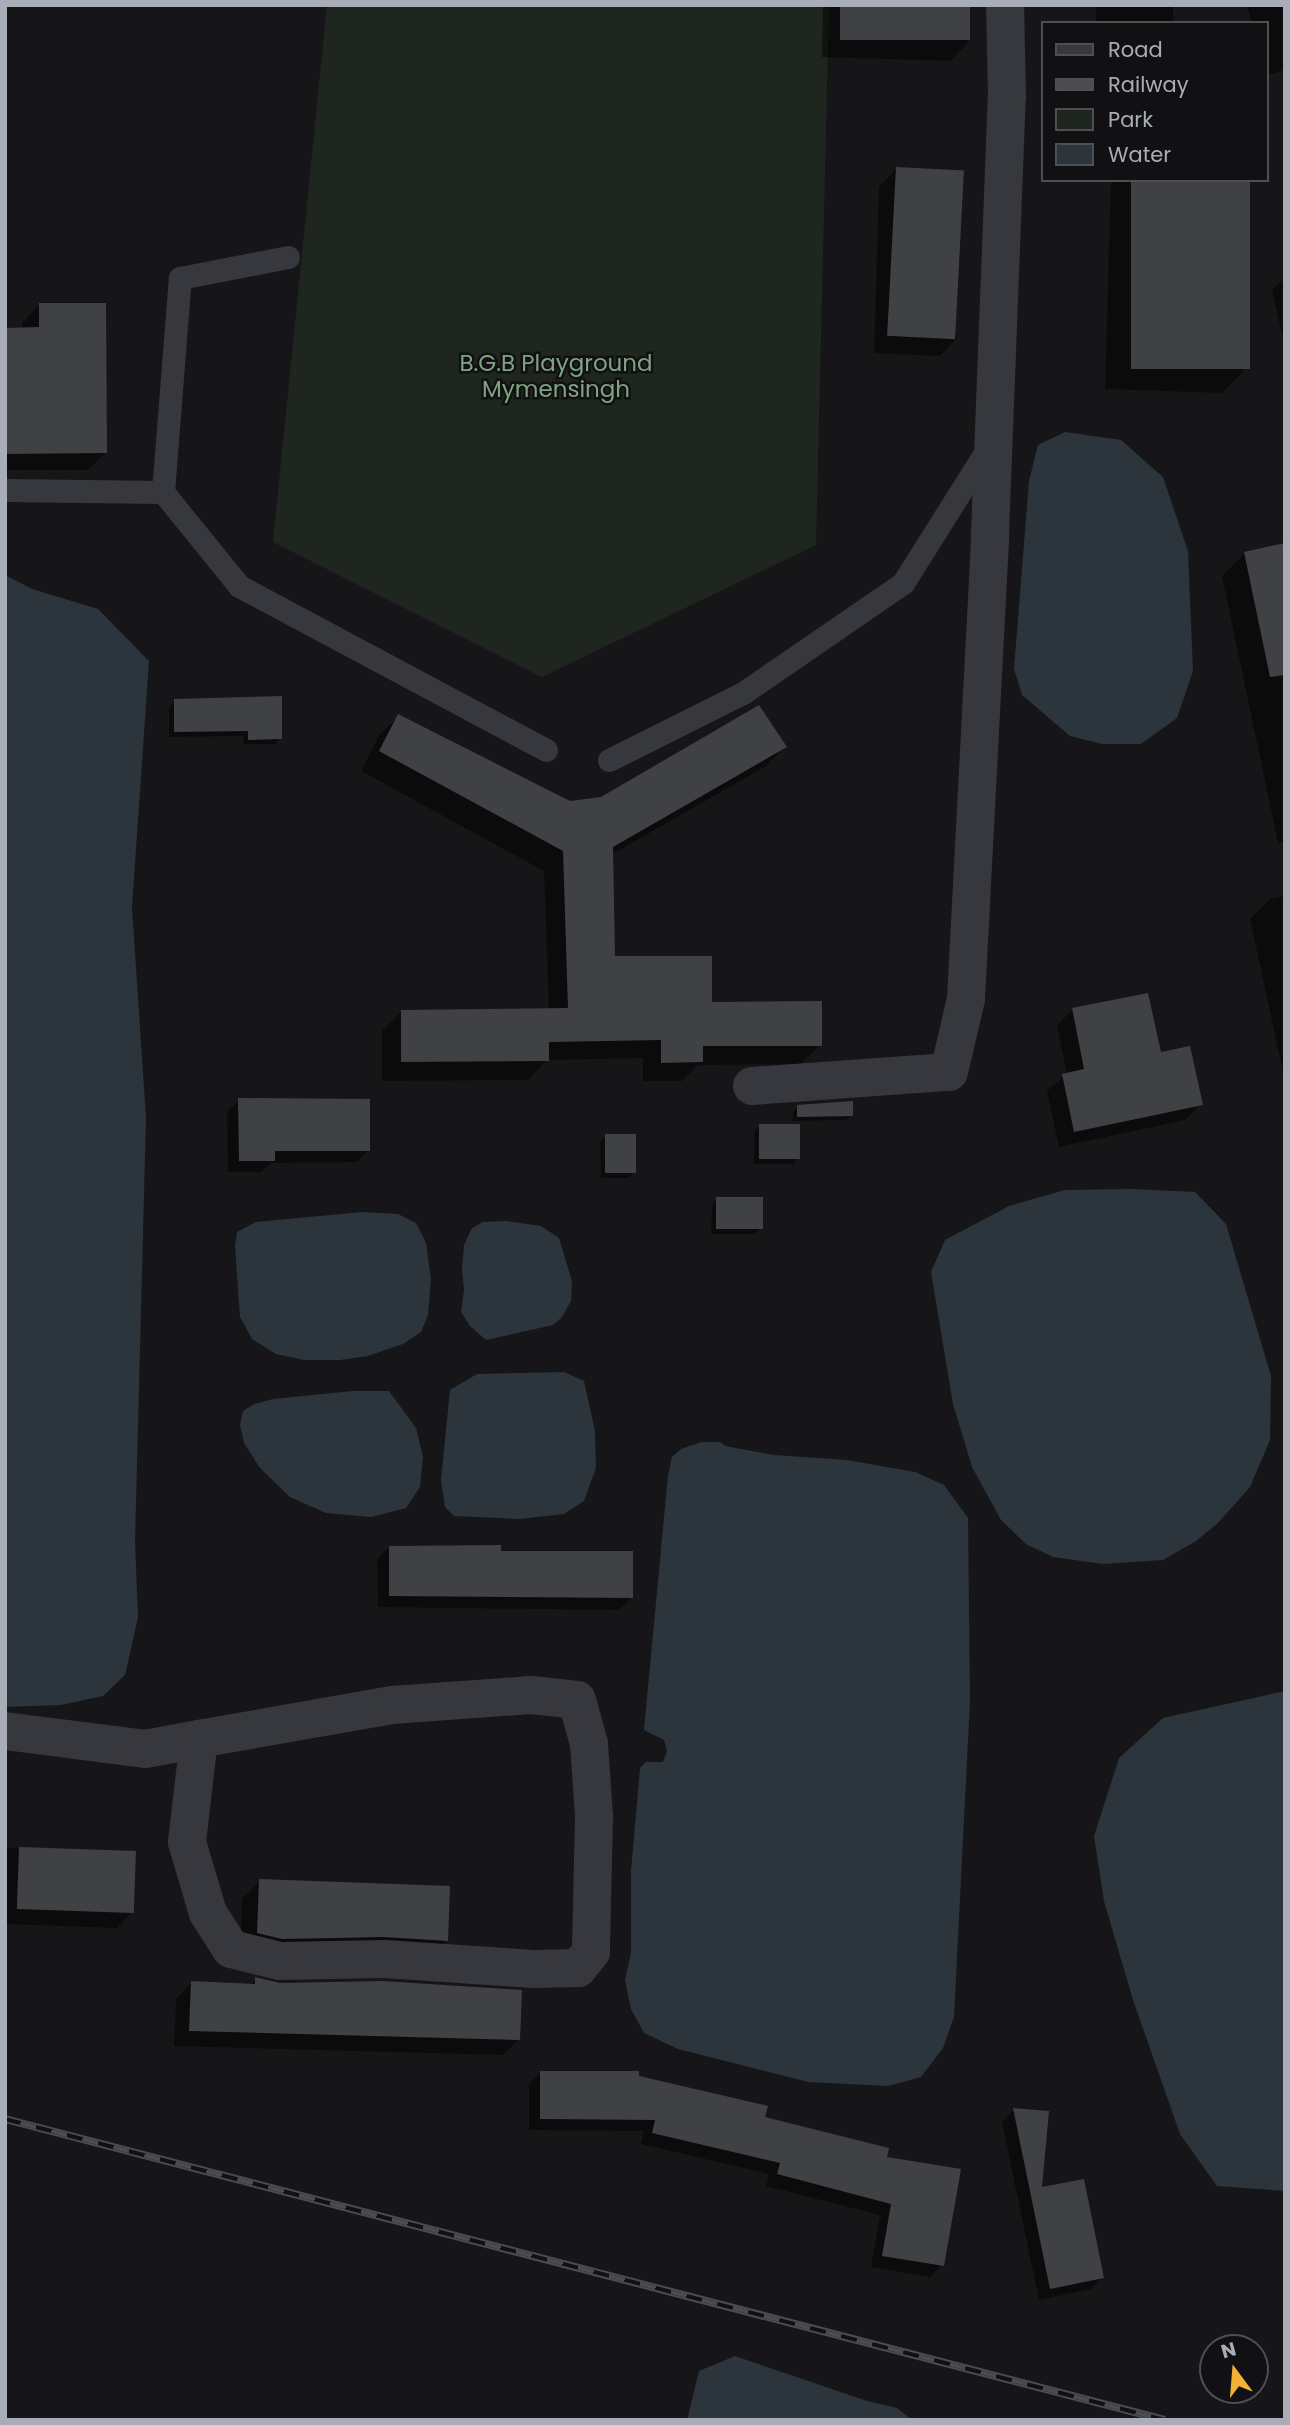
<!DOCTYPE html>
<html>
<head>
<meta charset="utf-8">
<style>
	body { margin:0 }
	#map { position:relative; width:1290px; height:2425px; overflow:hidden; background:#161618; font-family:Poppins,sans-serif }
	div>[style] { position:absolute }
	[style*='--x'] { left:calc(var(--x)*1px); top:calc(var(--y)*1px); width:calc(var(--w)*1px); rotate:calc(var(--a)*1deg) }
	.green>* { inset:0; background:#1e261f }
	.water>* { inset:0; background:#2c353c }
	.shadow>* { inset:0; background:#0007; transform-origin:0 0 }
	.building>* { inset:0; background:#404145; transform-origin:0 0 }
	.lane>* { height:23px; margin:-11.5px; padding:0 11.5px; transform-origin:11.5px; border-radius:11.5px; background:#37383d }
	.street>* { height:38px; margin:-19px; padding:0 19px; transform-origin:19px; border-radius:19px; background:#37383d }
	.rail>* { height:8px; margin-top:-4px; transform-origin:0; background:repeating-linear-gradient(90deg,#111113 0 16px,#4a4c52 0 32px); box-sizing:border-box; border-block:2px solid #4a4c52 }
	span { translate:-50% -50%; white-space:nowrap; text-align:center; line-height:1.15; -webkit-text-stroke:5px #111113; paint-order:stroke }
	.park-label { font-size:23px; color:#7fa381 }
	.frame { position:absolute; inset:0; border:7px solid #a8adb8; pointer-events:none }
	.legend { position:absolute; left:1041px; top:21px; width:228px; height:161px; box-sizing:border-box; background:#111113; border:2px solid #4d4f55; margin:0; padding:9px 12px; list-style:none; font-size:21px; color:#a8adb8 }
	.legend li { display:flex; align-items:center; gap:14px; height:35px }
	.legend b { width:35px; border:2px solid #4d4f55 }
	.north { position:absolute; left:1199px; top:2334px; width:70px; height:70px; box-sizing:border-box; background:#111113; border:2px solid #4d4f55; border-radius:50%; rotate:344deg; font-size:19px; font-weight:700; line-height:28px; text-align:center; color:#a8adb8 }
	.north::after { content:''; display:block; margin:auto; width:24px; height:32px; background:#f2b134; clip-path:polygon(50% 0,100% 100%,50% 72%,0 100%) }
</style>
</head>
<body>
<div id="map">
	<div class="green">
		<div style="clip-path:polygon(327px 5px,829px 5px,816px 545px,542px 677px,273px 542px)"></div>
	</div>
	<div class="water">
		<div style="clip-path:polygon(1065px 432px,1121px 440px,1163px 477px,1188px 551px,1193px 671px,1177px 718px,1141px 744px,1102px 744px,1070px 736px,1022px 695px,1014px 669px,1029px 481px,1038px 445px)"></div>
		<div style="clip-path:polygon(5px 575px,32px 589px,98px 609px,149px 661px,132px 907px,146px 1118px,135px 1541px,138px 1617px,125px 1675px,103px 1696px,61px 1705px,5px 1707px)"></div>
		<div style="clip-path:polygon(1131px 1189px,1195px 1192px,1226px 1224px,1271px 1376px,1270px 1440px,1250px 1487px,1218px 1523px,1196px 1541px,1163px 1560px,1103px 1564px,1053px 1557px,1026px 1544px,1001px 1520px,972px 1467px,953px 1404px,931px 1272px,945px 1240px,1009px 1206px,1065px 1190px)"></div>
		<div style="clip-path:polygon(362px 1212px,398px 1214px,416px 1223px,426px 1243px,431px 1279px,428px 1315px,421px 1332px,403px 1344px,368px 1356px,340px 1360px,304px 1360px,276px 1354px,252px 1339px,240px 1317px,235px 1246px,237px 1232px,256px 1222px)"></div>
		<div style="clip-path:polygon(506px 1221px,541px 1226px,559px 1238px,572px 1281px,571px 1301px,562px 1317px,553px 1325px,486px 1340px,470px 1326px,461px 1312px,464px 1290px,462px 1270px,464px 1245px,472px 1228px,483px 1222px)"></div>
		<div style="clip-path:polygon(564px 1372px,584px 1381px,595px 1431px,596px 1468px,584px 1501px,564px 1514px,519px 1519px,454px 1516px,445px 1507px,441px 1480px,450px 1390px,477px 1374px)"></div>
		<div style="clip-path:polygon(353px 1391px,389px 1391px,416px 1428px,423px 1457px,420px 1487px,406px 1508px,371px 1517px,326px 1513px,290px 1497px,260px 1468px,244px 1443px,240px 1425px,243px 1411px,254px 1404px,273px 1399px)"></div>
		<div style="clip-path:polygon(701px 1442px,720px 1442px,725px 1446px,774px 1455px,847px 1460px,915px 1472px,944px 1485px,968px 1518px,970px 1701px,954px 2017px,943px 2048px,921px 2077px,888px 2086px,808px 2082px,678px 2049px,644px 2033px,631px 2009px,625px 1980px,631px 1953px,631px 1871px,640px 1768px,646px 1762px,663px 1762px,667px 1751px,664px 1740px,644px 1730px,668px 1475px,672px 1457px,681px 1449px)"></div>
		<div style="clip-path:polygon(1285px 1691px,1285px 2191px,1217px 2186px,1180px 2134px,1133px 2000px,1104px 1901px,1094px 1836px,1119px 1758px,1163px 1718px)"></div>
		<div style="clip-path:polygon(735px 2356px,867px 2401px,897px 2408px,912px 2420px,687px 2420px,699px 2371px)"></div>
	</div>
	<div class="shadow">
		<div style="clip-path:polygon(823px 5px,969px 5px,968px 43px,950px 61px,822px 57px)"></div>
		<div style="left:1096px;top:5px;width:77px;height:18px"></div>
		<div style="clip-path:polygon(1247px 5px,1285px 5px,1285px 70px,1267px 75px,1267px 23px,1252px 23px)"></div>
		<div style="clip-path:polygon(896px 169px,957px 338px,940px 356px,874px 353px,879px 187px)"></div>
		<div style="clip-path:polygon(1111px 180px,1249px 180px,1243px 372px,1222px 393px,1105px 389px)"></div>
		<div style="clip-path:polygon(1285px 278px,1285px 348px,1272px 290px)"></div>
		<div style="clip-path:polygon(39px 305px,106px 452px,88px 470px,5px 470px,5px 330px,22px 329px,22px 323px)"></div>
		<div style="clip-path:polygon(1285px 545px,1285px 842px,1278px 843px,1222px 576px,1245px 553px)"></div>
		<div style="clip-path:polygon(174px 701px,280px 738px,275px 744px,244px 744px,243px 736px,169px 737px,169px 707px)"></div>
		<div style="clip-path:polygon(399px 716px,569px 803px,602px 799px,785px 746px,766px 766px,611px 855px,613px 958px,710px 1004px,820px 1045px,801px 1064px,698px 1065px,682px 1081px,643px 1081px,643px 1058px,547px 1060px,528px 1080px,382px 1081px,382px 1031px,402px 1011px,549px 1010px,544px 871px,361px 771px,379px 735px)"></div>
		<div style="clip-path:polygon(1285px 896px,1285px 1081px,1250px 919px,1270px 899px)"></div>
		<div style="clip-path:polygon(1072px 1010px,1159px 1054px,1201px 1104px,1185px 1120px,1059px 1147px,1047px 1091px,1067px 1074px,1057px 1026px)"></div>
		<div style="clip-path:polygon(239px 1100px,368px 1150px,357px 1162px,271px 1163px,261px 1172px,228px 1172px,227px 1112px)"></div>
		<div style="clip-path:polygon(798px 1106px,852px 1115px,846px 1120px,792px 1121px,793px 1112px)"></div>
		<div style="clip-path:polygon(760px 1126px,798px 1158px,793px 1164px,754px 1164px,754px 1131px)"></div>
		<div style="clip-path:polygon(606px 1136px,634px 1172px,629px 1178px,601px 1178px,600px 1142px)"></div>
		<div style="clip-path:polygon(717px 1199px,761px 1228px,755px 1234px,711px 1234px,712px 1205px)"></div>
		<div style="clip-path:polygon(389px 1547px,499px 1553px,631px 1598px,619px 1610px,378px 1607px,377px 1559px)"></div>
		<div style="clip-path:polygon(5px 1848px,134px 1852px,132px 1912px,117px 1928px,5px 1924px)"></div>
		<div style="clip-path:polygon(260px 1881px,446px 1941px,428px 1958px,240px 1950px,242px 1899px)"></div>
		<div style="clip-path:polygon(256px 1979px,519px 2039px,503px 2055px,174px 2046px,176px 1999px,191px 1983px,250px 1985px)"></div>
		<div style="clip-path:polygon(541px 2072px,637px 2077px,885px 2158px,942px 2265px,930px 2277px,871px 2267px,880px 2215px,766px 2186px,769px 2174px,641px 2144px,644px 2131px,529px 2130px,529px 2084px)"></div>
		<div style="clip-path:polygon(1014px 2110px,1040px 2190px,1103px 2277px,1091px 2289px,1039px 2300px,1002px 2122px)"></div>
	</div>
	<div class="building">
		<div style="left:840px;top:5px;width:130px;height:35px"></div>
		<div style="left:896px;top:167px;width:68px;height:169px;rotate:3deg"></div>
		<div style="left:1131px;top:180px;width:119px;height:189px"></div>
		<div style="clip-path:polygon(39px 303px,106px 303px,107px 453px,5px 454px,5px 328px,39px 327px)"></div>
		<div style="clip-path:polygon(1285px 543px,1285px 675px,1270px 677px,1244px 552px)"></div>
		<div style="clip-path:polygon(282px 696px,282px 739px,248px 740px,248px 731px,174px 732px,174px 699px)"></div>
		<div style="clip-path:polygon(759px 705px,787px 747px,613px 847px,615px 956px,712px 956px,712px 1002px,822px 1001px,822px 1046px,703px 1046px,703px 1062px,661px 1063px,661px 1040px,549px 1042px,549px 1061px,401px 1062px,401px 1010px,568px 1008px,563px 851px,379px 751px,398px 714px,570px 801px,601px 797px)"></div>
		<div style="clip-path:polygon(1148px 993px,1161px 1052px,1190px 1046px,1203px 1105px,1074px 1132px,1062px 1074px,1084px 1069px,1072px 1008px)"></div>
		<div style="clip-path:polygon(238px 1098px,370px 1099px,370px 1151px,275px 1151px,275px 1161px,239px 1161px)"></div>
		<div style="clip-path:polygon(853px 1101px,853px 1116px,797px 1117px,797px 1105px)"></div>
		<div style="left:759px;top:1124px;width:41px;height:35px"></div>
		<div style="left:636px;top:1134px;width:39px;height:31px;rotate:90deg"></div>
		<div style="left:716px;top:1197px;width:47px;height:32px"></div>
		<div style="clip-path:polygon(501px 1545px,501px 1551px,633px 1551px,633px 1598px,389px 1596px,389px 1546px)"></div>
		<div style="left:19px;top:1847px;width:117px;height:62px;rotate:2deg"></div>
		<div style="clip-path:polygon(259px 1879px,450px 1886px,448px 1941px,384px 1937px,282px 1939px,257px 1933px)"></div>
		<div style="clip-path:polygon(255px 1977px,280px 1983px,383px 1981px,522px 1990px,520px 2040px,189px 2031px,191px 1981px,255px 1984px)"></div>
		<div style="clip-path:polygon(540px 2071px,639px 2071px,639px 2076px,768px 2106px,765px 2117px,889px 2148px,887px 2157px,961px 2169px,944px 2266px,882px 2256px,891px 2204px,777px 2174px,780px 2163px,652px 2133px,655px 2120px,540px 2119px)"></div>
		<div style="clip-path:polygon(1013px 2108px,1049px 2111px,1042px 2187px,1084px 2179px,1104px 2278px,1050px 2289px)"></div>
	</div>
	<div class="lane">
		<div style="--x:5;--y:490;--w:158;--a:0.7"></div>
		<div style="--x:163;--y:492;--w:121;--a:51"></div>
		<div style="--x:239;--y:586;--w:348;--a:28.1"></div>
		<div style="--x:163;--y:492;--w:215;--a:-85.5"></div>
		<div style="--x:180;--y:278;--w:110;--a:-11"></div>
		<div style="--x:609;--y:760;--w:150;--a:-26.6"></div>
		<div style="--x:743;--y:693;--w:194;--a:-34.5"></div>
		<div style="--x:903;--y:583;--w:160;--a:-57.8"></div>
	</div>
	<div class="street">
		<div style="--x:752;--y:1086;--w:197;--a:-4.1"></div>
		<div style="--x:949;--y:1072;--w:75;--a:-76.9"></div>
		<div style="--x:966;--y:999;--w:466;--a:-87"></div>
		<div style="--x:990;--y:534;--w:437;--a:-87.8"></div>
		<div style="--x:1007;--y:97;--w:92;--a:-91.2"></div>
		<div style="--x:5;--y:1731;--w:141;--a:7.3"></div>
		<div style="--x:145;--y:1749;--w:55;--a:-10.5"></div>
		<div style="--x:199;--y:1739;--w:196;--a:-10"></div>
		<div style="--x:392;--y:1705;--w:139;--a:-4.1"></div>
		<div style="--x:531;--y:1695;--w:46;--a:6.2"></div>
		<div style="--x:577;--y:1700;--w:46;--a:74.7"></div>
		<div style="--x:589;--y:1744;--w:72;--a:86"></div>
		<div style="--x:594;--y:1816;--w:136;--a:91.3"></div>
		<div style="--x:591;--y:1952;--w:21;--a:129"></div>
		<div style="--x:578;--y:1968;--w:44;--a:178.7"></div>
		<div style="--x:534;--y:1969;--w:150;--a:-176.2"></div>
		<div style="--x:384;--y:1959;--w:104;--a:178.9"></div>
		<div style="--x:280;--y:1961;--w:50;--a:-166.2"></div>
		<div style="--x:231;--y:1949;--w:43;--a:-122.6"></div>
		<div style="--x:208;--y:1913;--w:74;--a:-106.5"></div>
		<div style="--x:187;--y:1842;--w:104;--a:-83.4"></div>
	</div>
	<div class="rail">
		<div style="--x:5;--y:2119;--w:1198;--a:14.55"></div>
	</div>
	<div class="park-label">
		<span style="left:556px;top:376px">B.G.B Playground<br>Mymensingh</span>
	</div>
	<div class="frame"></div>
	<ul class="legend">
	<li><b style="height:9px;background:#37383d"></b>Road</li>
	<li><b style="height:9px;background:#4a4c52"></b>Railway</li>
	<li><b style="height:19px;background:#1e261f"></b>Park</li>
	<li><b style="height:19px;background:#2c353c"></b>Water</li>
	</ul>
	<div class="north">N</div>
</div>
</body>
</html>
